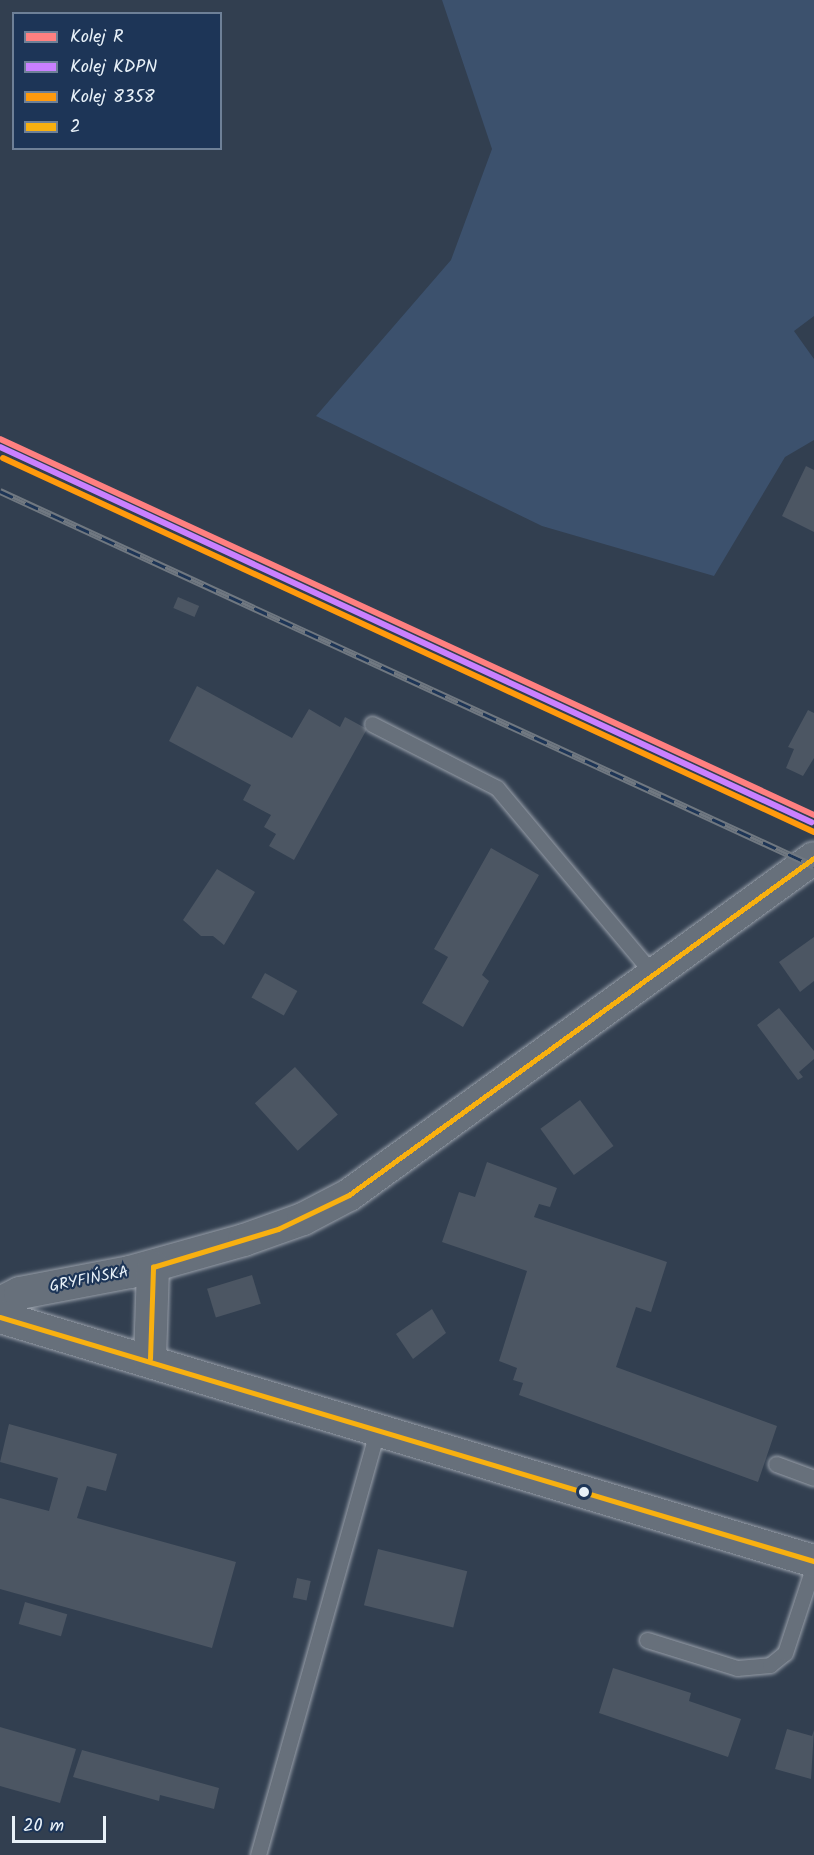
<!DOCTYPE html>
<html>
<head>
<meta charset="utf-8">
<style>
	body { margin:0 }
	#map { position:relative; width:814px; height:1855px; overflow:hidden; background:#323f50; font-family:Kalam,sans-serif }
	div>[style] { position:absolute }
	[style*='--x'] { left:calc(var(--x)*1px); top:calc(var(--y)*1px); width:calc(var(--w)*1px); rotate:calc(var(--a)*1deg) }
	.green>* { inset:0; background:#3c516d }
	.building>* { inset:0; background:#4c5663; transform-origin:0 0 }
	.roads { filter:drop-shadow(0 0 2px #99a0aa) drop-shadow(0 0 2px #99a0aa) }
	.lane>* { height:15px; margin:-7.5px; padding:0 7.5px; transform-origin:7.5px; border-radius:7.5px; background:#67707b }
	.street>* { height:32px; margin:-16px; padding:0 16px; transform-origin:16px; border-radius:16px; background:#67707b }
	.rail>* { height:7px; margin-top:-3.5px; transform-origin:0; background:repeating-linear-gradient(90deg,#1d3557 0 14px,#707881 0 28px); box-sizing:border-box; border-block:2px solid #707881 }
	.bus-1>* { height:4.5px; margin:-2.25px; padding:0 2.25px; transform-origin:2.25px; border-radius:2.25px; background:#f8b010 }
	.rail-1>* { height:6px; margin:-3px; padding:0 3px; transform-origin:3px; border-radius:3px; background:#ff8080 }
	.rail-2>* { height:6px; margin:-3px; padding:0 3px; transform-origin:3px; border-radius:3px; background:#ca80ff }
	.rail-3>* { height:6px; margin:-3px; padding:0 3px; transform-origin:3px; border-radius:3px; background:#ff9a0d }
	.dots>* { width:16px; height:16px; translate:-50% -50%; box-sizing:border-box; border:3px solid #1d3557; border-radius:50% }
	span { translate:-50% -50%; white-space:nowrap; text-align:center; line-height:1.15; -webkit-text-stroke:4.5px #1d3557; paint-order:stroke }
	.street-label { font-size:16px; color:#e8f1f8 }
	.legend { position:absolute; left:12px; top:12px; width:210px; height:138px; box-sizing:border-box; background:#1d3557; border:2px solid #6e8097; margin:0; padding:8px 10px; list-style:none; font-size:18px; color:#e8f1f8 }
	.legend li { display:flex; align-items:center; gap:12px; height:30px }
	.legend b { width:30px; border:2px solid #6e8097 }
	.scale { position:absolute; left:12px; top:1816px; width:94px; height:27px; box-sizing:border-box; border:3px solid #e8f1f8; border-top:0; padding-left:8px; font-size:18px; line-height:21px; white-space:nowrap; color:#e8f1f8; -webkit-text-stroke:4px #1d3557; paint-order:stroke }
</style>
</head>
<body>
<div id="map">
	<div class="green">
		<div style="clip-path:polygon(442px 0,814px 0,814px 316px,794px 331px,814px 359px,814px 440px,785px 457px,714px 576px,542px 526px,316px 416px,451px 260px,492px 149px)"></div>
	</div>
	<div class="building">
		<div style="clip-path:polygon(806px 466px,814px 470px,814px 532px,782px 516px)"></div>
		<div style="left:178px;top:597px;width:23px;height:12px;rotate:23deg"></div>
		<div style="clip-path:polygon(197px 686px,292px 738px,309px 709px,340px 727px,345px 717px,367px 729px,294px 860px,269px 846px,276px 834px,264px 827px,271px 815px,243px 800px,251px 785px,169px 741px)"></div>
		<div style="clip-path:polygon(808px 710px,814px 713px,814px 758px,803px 776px,786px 768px,794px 749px,788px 747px)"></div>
		<div style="clip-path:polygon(491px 848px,539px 875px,482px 975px,489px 981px,463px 1027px,422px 1003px,448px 957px,434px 949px)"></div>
		<div style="clip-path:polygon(217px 869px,255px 892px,224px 945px,213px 936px,201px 936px,183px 920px)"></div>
		<div style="clip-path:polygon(814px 937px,814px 981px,800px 992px,779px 962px)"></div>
		<div style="left:265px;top:973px;width:37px;height:28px;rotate:29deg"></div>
		<div style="clip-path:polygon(779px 1008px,814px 1051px,814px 1059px,799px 1072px,803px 1077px,798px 1080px,757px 1025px)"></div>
		<div style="left:295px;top:1067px;width:64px;height:54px;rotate:48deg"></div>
		<div style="left:580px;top:1100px;width:57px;height:49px;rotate:54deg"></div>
		<div style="clip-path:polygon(487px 1162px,557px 1188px,550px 1207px,539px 1204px,534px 1217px,667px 1262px,651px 1312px,636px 1307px,616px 1367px,777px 1426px,758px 1482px,519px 1395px,523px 1383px,513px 1380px,517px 1368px,499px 1361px,527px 1271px,442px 1242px,459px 1192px,475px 1197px)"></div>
		<div style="left:252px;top:1275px;width:30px;height:47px;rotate:73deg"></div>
		<div style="clip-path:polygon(432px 1309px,446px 1333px,413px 1359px,396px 1334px)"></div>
		<div style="clip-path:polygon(9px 1424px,117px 1454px,106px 1491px,87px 1486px,77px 1518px,236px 1562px,212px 1648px,0 1589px,0 1498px,49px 1511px,58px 1478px,0 1462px)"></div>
		<div style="left:378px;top:1549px;width:92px;height:58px;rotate:14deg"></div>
		<div style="left:297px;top:1578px;width:14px;height:20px;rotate:12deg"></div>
		<div style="left:25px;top:1602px;width:44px;height:23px;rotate:16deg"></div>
		<div style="clip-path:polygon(613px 1668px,691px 1693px,689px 1701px,741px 1719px,728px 1757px,599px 1713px)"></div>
		<div style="clip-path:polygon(0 1727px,76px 1749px,60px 1803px,0 1786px)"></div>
		<div style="clip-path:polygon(787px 1729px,812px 1736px,814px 1730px,811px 1779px,775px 1769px)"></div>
		<div style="clip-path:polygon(82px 1750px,219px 1788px,214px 1809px,160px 1795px,159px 1801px,73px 1777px)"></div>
	</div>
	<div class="roads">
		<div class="lane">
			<div style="--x:372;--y:724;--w:140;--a:27.1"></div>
			<div style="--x:497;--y:788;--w:243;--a:50"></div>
			<div style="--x:776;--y:1464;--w:40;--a:20.2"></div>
			<div style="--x:647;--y:1640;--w:94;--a:17.3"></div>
			<div style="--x:737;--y:1668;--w:33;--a:-5"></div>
			<div style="--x:770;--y:1665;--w:19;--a:-39"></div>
			<div style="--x:785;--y:1653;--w:93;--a:-71.8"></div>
			<div style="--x:258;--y:1855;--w:444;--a:-74.3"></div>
		</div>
		<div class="street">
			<div style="--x:0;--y:1303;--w:22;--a:-27"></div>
			<div style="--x:20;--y:1293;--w:112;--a:-10.8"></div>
			<div style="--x:130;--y:1272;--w:118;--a:-15.7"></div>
			<div style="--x:244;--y:1240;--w:63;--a:-19.6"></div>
			<div style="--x:303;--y:1219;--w:52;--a:-27.6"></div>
			<div style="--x:349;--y:1195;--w:574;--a:-35.93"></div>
			<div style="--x:0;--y:1317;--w:850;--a:16.69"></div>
			<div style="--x:150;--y:1359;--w:92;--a:-88.1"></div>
		</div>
	</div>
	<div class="rail">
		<div style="--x:0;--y:491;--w:896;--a:24.73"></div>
	</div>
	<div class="bus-1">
		<div style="--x:0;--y:1317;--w:850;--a:16.69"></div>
		<div style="--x:150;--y:1359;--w:92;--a:-88.1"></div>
		<div style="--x:153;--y:1267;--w:131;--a:-16.9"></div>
		<div style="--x:278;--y:1229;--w:79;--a:-25.6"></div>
		<div style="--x:349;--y:1195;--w:574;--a:-35.93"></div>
	</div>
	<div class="rail-1">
		<div style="--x:0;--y:439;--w:897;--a:24.79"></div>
	</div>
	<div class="rail-2">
		<div style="--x:0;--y:447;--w:894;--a:24.82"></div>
	</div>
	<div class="rail-3">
		<div style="--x:3;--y:458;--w:893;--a:24.76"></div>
	</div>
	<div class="dots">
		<div style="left:584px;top:1492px;background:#e8f1f8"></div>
	</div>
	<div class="street-label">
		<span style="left:89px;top:1280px;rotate:-11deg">GRYFIŃSKA</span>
	</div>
	<ul class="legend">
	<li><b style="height:8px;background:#ff8080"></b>Kolej R</li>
	<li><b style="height:8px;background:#ca80ff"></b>Kolej KDPN</li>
	<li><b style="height:8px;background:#ff9a0d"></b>Kolej 8358</li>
	<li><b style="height:8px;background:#f8b010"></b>2</li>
	</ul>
	<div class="scale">20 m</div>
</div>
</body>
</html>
